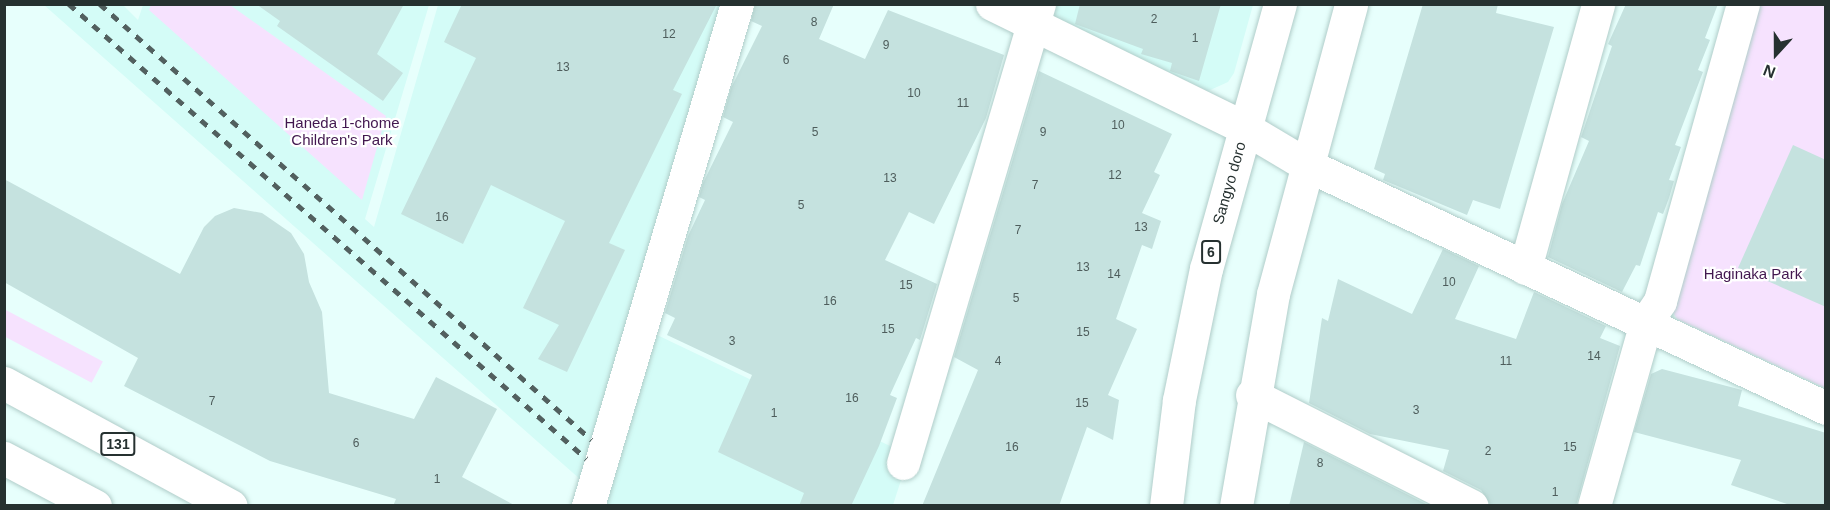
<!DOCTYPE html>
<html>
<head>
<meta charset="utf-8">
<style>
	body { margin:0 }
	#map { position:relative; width:1830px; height:510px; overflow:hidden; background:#e7fffc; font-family:Arial,sans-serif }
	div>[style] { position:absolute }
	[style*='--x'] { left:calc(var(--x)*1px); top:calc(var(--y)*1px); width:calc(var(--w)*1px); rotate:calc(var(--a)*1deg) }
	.built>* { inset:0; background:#d4fcf7 }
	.green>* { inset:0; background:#f6e2fe; transform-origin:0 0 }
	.building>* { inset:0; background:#c5e2df }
	.roads { filter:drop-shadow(0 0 2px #b0cdc9) drop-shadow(0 0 2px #b0cdc9) }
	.street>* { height:33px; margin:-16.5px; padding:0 16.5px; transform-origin:16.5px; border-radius:16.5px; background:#fff }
	.secondary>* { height:33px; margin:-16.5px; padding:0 16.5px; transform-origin:16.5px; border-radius:16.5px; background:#fff }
	.primary>* { height:33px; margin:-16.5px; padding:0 16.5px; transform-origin:16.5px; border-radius:16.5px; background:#fff }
	.highway>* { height:33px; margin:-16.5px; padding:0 16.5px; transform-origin:16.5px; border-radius:16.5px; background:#fff }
	.rail>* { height:4.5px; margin-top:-2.25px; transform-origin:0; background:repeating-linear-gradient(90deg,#52605f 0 8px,transparent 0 16px) }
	span { translate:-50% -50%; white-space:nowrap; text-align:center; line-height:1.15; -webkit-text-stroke:4.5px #fff; paint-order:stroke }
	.number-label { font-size:12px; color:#4e5d5c }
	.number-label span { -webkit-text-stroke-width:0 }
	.shield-label span { padding:2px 4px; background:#fff; border:2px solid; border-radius:4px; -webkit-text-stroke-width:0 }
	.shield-label { font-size:14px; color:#263130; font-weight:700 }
	.park-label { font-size:15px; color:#42174f }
	.street-label { font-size:15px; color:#263130 }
	.frame { position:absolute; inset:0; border:6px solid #263130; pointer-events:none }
	.north { position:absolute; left:1746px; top:24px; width:60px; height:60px; -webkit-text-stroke:4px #fff; paint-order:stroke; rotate:201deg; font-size:16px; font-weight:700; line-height:24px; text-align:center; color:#263130 }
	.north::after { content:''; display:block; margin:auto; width:21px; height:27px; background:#263130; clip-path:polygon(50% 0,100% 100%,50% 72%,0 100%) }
</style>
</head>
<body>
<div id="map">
	<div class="built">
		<div style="clip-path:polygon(1043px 4px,1253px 5px,1234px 73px,1228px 82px,1208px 91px,1044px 14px)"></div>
		<div style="clip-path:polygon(44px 5px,123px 5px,138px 20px,143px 5px,429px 5px,365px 219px,374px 227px,438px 5px,726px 5px,581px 480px)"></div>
		<div style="clip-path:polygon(655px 334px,909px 455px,893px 505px,602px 506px)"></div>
	</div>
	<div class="green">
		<div style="clip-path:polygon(151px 5px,230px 5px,386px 116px,362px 200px,149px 10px)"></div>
		<div style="clip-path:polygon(1756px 5px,1825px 5px,1825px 388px,1677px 319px,1669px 306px)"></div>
		<div style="left:4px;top:309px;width:112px;height:24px;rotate:28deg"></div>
	</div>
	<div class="building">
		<div style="clip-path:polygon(256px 4px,404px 4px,377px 54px,403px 73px,383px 101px,277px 26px,280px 21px)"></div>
		<div style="clip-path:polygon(462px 4px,717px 4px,673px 90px,682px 94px,609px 243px,625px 250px,567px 372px,538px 359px,559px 325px,523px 308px,565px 221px,491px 185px,463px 244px,401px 214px,476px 58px,444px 42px)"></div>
		<div style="clip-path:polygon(755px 4px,834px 4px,819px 39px,865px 59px,888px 10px,1004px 55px,986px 118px,934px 224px,909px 212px,885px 260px,937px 284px,920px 340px,916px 338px,890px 395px,897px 398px,879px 446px,851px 506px,799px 506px,804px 493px,718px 452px,752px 375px,667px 335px,675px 318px,665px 313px,688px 236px,705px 200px,699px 197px,703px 183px,733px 122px,723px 117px,731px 88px,762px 26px,751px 21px)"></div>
		<div style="clip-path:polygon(1080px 4px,1221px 4px,1199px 81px,1170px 71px,1172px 63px,1141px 54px,1143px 49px,1075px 24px)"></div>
		<div style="clip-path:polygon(1423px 4px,1498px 4px,1496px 13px,1554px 27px,1500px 209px,1473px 200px,1467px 215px,1383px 180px,1385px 174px,1374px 169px)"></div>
		<div style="clip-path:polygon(1626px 4px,1718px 4px,1705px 38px,1710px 40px,1698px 70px,1703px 72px,1675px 145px,1681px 147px,1669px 180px,1674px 181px,1669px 198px,1663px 214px,1658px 212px,1640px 266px,1636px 265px,1622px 292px,1548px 257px,1562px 204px,1589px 141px,1581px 137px,1612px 46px,1608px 44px)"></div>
		<div style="clip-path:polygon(1039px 71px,1172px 134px,1154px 172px,1160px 175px,1142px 213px,1161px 221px,1152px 249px,1142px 245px,1116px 319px,1137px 329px,1108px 395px,1119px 400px,1113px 440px,1087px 427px,1059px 506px,922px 506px,978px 370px,954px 357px)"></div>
		<div style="clip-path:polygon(1793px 145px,1826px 160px,1826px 307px,1738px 268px)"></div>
		<div style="clip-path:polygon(4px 179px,180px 274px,204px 227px,215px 216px,234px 208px,262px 213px,291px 233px,304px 254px,309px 282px,322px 312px,329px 393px,414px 419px,436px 377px,497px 409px,462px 477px,516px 506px,393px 506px,396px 499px,270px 461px,124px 386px,138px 358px,4px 282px)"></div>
		<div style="clip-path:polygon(1443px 249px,1479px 266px,1455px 319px,1516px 339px,1534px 292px,1606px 326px,1600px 338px,1620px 346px,1576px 506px,1491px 506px,1481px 490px,1443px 471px,1449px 450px,1370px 434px,1309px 403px,1322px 318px,1328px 321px,1338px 279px,1412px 314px)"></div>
		<div style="clip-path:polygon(1662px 369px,1742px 390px,1738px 406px,1826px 433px,1826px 506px,1793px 506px,1731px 485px,1741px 460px,1634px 432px,1651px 374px)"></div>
		<div style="clip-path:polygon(1304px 442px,1428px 505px,1429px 506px,1289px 506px)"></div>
	</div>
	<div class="roads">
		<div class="street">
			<div style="--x:1307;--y:165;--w:573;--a:25.09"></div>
			<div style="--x:1525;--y:268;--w:274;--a:-74.5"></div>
			<div style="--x:1252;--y:395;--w:246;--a:26.8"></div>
			<div style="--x:903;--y:463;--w:479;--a:-73.5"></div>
			<div style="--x:588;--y:506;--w:524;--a:-73.47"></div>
			<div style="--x:1594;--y:506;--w:191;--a:-74.2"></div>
			<div style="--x:1646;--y:322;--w:25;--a:-56"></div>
			<div style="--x:1660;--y:301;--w:308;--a:-74.4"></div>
		</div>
		<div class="secondary">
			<div style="--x:992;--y:4;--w:282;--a:26.1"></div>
			<div style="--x:1245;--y:128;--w:72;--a:30.8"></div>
		</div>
		<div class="primary">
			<div style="--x:1166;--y:506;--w:107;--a:-83"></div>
			<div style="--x:1179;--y:400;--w:134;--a:-78.4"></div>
			<div style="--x:1206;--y:269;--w:275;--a:-74.4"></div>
			<div style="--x:1236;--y:506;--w:215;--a:-80.1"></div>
			<div style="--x:1273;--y:294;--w:300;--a:-74.9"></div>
		</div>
		<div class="highway">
			<div style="--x:4;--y:383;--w:258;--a:28.5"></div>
			<div style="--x:4;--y:458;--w:103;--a:27.8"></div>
		</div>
	</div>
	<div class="rail">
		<div style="--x:69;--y:4;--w:689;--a:41.3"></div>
		<div style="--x:100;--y:4;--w:657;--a:41.55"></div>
	</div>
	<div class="number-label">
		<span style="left:1154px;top:20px">2</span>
		<span style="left:814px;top:23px">8</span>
		<span style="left:669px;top:35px">12</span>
		<span style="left:1195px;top:39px">1</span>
		<span style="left:886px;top:46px">9</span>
		<span style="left:786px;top:61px">6</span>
		<span style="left:563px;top:68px">13</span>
		<span style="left:914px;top:94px">10</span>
		<span style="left:963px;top:104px">11</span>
		<span style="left:1118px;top:126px">10</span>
		<span style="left:815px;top:133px">5</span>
		<span style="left:1043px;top:133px">9</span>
		<span style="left:1115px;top:176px">12</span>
		<span style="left:890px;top:179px">13</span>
		<span style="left:1035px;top:186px">7</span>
		<span style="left:801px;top:206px">5</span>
		<span style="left:442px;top:218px">16</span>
		<span style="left:1141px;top:228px">13</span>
		<span style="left:1018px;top:231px">7</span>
		<span style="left:1083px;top:268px">13</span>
		<span style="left:1114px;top:275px">14</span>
		<span style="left:1449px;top:283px">10</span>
		<span style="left:906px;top:286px">15</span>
		<span style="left:1016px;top:299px">5</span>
		<span style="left:830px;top:302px">16</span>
		<span style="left:888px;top:330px">15</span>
		<span style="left:1083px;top:333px">15</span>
		<span style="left:732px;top:342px">3</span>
		<span style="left:1594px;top:357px">14</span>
		<span style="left:998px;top:362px">4</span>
		<span style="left:1506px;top:362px">11</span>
		<span style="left:852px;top:399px">16</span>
		<span style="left:212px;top:402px">7</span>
		<span style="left:1082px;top:404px">15</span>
		<span style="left:1416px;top:411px">3</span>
		<span style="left:774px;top:414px">1</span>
		<span style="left:356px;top:444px">6</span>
		<span style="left:1012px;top:448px">16</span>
		<span style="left:1570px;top:448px">15</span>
		<span style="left:1488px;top:452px">2</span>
		<span style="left:1320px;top:464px">8</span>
		<span style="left:437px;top:480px">1</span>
		<span style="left:1555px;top:493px">1</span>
	</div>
	<div class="shield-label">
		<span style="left:1211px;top:252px">6</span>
		<span style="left:118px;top:444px">131</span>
	</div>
	<div class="park-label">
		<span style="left:342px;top:131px">Haneda 1-chome<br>Children's Park</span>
		<span style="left:1753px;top:274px">Haginaka Park</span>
	</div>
	<div class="street-label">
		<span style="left:1229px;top:183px;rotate:-74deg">Sangyo doro</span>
	</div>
	<div class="frame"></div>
	<div class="north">N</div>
</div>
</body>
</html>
